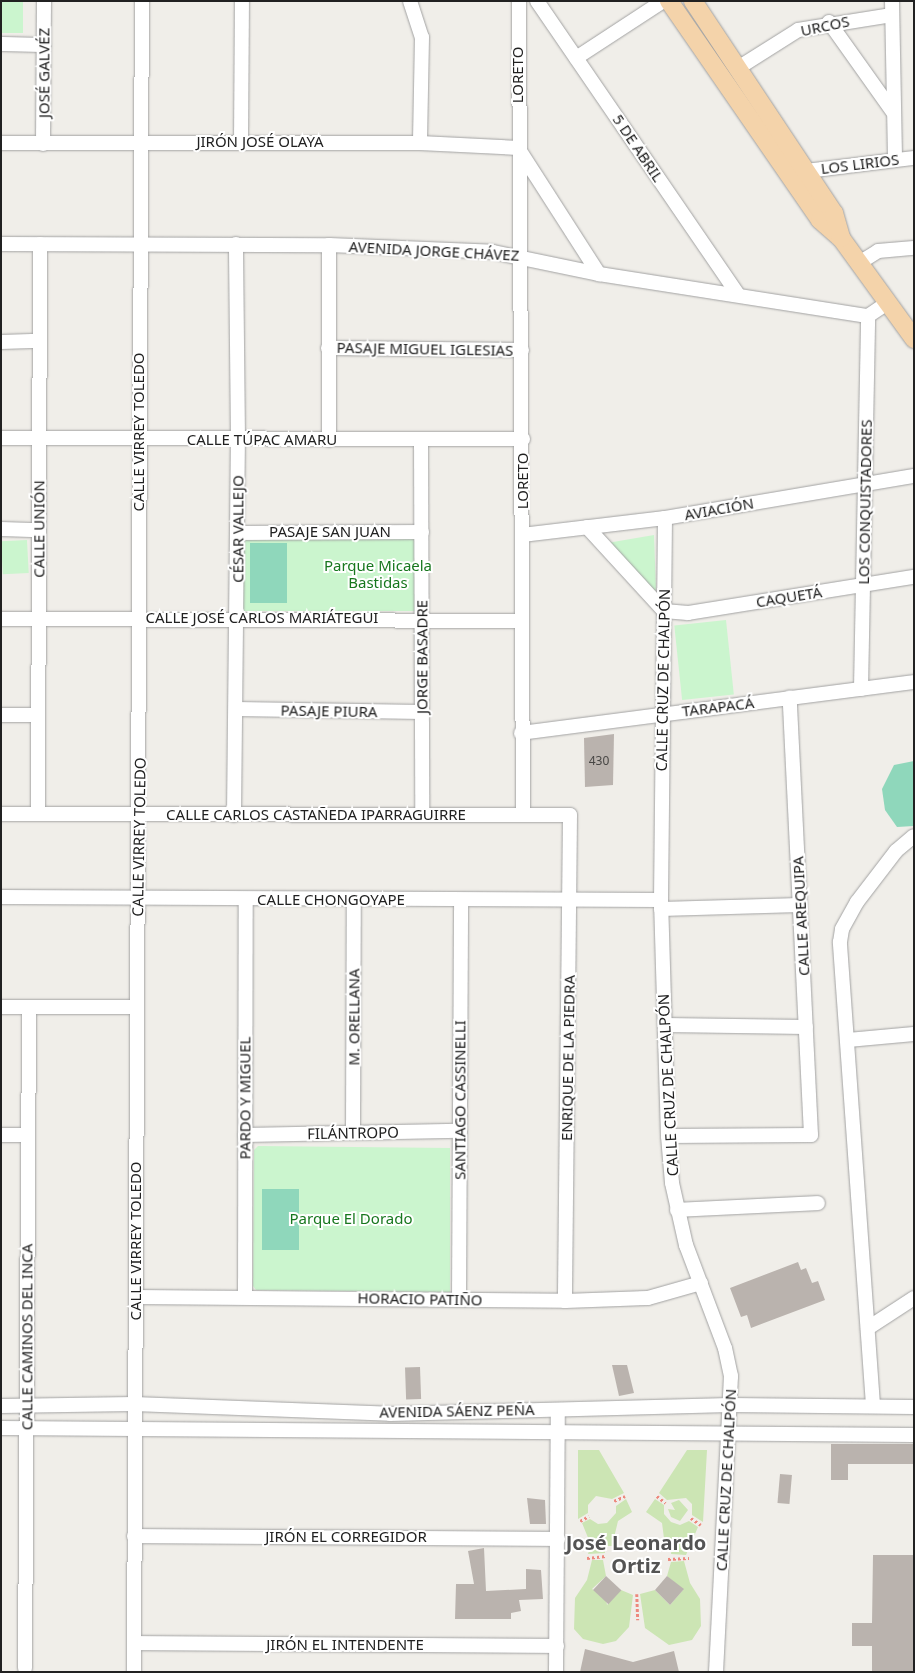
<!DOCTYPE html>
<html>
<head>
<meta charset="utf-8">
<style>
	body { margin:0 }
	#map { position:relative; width:915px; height:1673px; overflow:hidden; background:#f0eee9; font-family:"Noto Sans",sans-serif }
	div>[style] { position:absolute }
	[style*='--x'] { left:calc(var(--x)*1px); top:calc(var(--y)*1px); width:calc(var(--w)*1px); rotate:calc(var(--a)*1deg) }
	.grass>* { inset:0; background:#cce5b4 }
	.park>* { inset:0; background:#cbf5ce; transform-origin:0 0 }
	.pitch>* { inset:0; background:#8fd7bb; transform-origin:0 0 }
	.building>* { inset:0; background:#bab3ae; transform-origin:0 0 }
	.path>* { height:2.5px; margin-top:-1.25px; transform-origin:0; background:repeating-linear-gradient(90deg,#ed887d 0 2.5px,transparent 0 5px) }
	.roads { filter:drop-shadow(0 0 1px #a2a2a2) drop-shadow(0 0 1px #a2a2a2) }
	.minor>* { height:14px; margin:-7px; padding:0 7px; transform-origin:7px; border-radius:7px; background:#fff }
	.major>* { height:18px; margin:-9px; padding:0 9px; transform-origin:9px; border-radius:9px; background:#f4d3aa }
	span { translate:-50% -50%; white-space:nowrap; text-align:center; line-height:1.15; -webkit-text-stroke:4px #fff; paint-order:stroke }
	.number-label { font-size:12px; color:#474644 }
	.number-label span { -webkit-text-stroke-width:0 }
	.street-label { font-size:15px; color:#212121 }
	.park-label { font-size:15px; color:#17771e }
	.district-label { font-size:20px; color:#545454; font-weight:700 }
	.frame { position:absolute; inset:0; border:2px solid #212121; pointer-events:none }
</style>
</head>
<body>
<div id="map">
	<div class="grass">
		<div style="clip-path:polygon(578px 1450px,599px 1450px,624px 1493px,612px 1499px,596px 1496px,588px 1505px,588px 1513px,578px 1519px)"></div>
		<div style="clip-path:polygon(687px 1450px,707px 1450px,703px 1522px,692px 1515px,692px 1504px,686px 1498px,667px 1500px,659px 1493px)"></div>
		<div style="clip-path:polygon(626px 1499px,632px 1512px,618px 1521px,612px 1546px,605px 1546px,605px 1553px,588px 1554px,591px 1545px,582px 1523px,590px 1519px,598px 1524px,607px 1523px,616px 1513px,616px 1506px)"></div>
		<div style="clip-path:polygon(655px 1499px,664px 1505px,664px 1514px,671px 1522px,680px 1525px,689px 1521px,698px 1527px,686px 1555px,671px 1554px,672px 1546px,665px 1546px,662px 1523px,646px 1512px)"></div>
		<div style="clip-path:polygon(679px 1500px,688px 1510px,680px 1521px,671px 1517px,668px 1509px,675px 1510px,671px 1503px)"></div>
		<div style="clip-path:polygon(592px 1560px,603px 1560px,606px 1576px,592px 1589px,606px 1598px,607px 1605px,621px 1590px,633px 1595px,629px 1627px,616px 1641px,603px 1644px,583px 1639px,574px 1629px,575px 1598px,587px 1580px)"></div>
		<div style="clip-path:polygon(684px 1561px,690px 1583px,700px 1599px,701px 1626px,692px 1640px,669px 1645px,645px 1628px,640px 1594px,655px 1590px,670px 1605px,683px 1590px,667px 1576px,671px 1562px)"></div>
	</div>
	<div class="park">
		<div style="left:1px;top:1px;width:22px;height:32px"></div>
		<div style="left:243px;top:535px;width:173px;height:76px"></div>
		<div style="clip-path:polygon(654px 535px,656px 590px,653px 591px,607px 543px)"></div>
		<div style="left:27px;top:540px;width:33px;height:26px;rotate:87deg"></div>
		<div style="left:726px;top:620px;width:75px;height:52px;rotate:84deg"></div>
		<div style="clip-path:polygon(258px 1146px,450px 1148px,450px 1292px,256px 1290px,253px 1286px,254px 1150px)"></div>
	</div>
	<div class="pitch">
		<div style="left:250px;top:543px;width:37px;height:60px"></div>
		<div style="clip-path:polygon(914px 761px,914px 826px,897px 827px,885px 810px,882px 789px,894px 765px)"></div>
		<div style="left:262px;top:1189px;width:37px;height:61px"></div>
	</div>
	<div class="building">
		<div style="clip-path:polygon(614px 734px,613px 785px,585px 787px,584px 738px)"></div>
		<div style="clip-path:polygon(798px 1262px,801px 1270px,806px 1268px,812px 1283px,818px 1281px,825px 1300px,751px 1328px,747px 1315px,741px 1317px,730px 1288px)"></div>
		<div style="clip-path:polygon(612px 1365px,627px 1365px,634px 1393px,619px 1396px)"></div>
		<div style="left:420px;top:1367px;width:32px;height:15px;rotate:88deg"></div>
		<div style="clip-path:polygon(831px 1444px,913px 1444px,913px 1464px,848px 1464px,848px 1480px,831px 1480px)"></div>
		<div style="left:780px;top:1474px;width:12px;height:29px;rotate:5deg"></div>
		<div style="clip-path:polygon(527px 1498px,545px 1500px,546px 1524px,530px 1524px)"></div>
		<div style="clip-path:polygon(484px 1548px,486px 1591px,526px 1589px,526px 1569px,541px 1570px,543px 1599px,519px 1600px,521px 1611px,511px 1613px,511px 1619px,455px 1619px,456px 1584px,474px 1584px,468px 1551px)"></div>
		<div style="clip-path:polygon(873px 1555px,914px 1555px,914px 1672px,872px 1672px,872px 1646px,852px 1646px,852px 1623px,872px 1623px)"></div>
		<div style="left:606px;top:1576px;width:21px;height:19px;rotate:43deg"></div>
		<div style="clip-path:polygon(667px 1576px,684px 1589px,670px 1605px,655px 1590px)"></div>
		<div style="clip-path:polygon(585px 1649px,633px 1662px,674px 1651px,679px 1672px,580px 1672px)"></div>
	</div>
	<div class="path">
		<div style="--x:657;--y:1496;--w:11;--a:38"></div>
		<div style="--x:614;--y:1501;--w:12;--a:-24"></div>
		<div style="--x:691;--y:1518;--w:12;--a:35"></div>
		<div style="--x:580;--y:1521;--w:10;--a:-29"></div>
		<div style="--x:587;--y:1558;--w:19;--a:-6"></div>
		<div style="--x:668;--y:1559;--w:21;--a:-3"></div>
		<div style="--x:637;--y:1594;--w:26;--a:88"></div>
	</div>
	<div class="roads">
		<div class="minor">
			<div style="--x:410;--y:1;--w:38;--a:72"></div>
			<div style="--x:422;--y:37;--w:106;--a:91.1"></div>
			<div style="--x:519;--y:1;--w:814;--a:89.72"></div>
			<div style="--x:537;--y:1;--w:356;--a:55.6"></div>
			<div style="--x:892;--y:1;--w:159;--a:88.9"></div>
			<div style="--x:829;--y:22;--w:110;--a:54.6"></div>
			<div style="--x:1;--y:44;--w:43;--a:1.3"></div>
			<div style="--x:576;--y:58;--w:104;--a:-33.2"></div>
			<div style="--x:738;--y:68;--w:71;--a:-32.3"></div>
			<div style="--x:798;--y:30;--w:95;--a:-9.1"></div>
			<div style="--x:241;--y:141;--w:140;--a:-89.6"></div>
			<div style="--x:1;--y:143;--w:419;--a:0"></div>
			<div style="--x:420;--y:143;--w:98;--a:2.9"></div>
			<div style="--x:518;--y:148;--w:150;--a:57.3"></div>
			<div style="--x:43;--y:144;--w:143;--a:-89.6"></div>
			<div style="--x:806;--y:171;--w:109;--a:-6.9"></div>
			<div style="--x:1;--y:244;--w:328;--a:0.2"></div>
			<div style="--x:329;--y:245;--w:164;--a:2.4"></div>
			<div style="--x:493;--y:252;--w:108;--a:11.7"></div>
			<div style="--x:599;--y:274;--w:272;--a:8.9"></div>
			<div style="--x:868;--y:316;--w:23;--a:-34"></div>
			<div style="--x:329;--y:245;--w:195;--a:90"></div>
			<div style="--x:859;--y:263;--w:22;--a:-32"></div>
			<div style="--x:878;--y:251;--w:36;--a:-5"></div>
			<div style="--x:1;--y:342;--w:38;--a:-2"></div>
			<div style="--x:328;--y:348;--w:194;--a:0.6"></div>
			<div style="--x:1;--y:438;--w:522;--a:0.11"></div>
			<div style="--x:421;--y:440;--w:374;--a:89.8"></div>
			<div style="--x:665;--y:518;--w:382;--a:90.6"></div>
			<div style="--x:661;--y:900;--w:236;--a:88.3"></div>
			<div style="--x:668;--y:1136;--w:47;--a:85.1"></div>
			<div style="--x:672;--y:1183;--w:64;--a:77.3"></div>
			<div style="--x:686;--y:1245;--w:110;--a:69.3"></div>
			<div style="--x:725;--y:1348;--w:29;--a:78"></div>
			<div style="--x:731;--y:1376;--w:296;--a:92.9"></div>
			<div style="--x:587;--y:527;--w:114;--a:47.5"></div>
			<div style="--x:664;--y:611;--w:24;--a:5"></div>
			<div style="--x:688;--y:613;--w:229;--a:-9.1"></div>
			<div style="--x:1;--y:529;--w:38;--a:2"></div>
			<div style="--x:238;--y:533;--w:184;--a:-0.3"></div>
			<div style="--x:522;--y:535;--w:144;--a:-6.8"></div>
			<div style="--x:665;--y:518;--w:253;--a:-9.6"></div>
			<div style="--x:1;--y:619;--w:521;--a:0.22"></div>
			<div style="--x:861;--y:689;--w:373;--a:-88.9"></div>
			<div style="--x:236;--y:709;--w:186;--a:0.9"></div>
			<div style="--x:1;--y:715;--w:37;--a:0"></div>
			<div style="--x:521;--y:733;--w:396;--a:-7.4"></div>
			<div style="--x:1;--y:814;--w:569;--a:0.1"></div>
			<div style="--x:570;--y:815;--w:486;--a:90.6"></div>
			<div style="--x:38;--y:814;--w:570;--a:-89.8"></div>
			<div style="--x:234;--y:815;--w:375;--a:-89.4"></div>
			<div style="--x:238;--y:440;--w:196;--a:-90.6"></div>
			<div style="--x:1;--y:897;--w:660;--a:0.26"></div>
			<div style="--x:661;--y:909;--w:139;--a:-1.6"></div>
			<div style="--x:1;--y:1007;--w:135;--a:0"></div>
			<div style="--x:665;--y:1025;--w:141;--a:0.8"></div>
			<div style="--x:848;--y:1040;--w:66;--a:-5.2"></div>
			<div style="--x:353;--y:1133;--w:233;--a:-89.8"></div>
			<div style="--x:1;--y:1135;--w:27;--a:0"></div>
			<div style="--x:245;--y:1135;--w:215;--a:-1.1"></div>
			<div style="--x:668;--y:1136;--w:143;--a:-0.4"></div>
			<div style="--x:811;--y:1135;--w:438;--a:-92.8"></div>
			<div style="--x:677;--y:1210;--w:141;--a:-2.8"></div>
			<div style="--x:245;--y:1296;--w:397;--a:-89.9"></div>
			<div style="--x:136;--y:1297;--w:429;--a:0.5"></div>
			<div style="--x:565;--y:1301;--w:83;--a:-2.1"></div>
			<div style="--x:648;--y:1298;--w:55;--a:-15.8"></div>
			<div style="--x:459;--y:1299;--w:398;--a:-89.7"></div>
			<div style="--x:868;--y:1328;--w:55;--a:-33.1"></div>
			<div style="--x:873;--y:1405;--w:464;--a:-94.1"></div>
			<div style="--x:840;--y:942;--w:13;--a:-81"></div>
			<div style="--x:842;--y:929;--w:31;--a:-61"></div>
			<div style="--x:857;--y:902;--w:64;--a:-52.6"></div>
			<div style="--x:896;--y:851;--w:23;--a:-40"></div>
			<div style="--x:1;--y:1406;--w:133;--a:-0.9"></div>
			<div style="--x:134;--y:1404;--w:256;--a:2.2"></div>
			<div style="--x:390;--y:1414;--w:340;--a:-1.5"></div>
			<div style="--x:730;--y:1405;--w:184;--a:0.6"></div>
			<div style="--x:1;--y:1428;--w:913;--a:0.44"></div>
			<div style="--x:134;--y:1536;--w:424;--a:0.4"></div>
			<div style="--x:134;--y:1643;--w:423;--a:0.4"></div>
			<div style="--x:25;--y:1668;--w:661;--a:-89.65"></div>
			<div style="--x:134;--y:1672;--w:1671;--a:-89.73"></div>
			<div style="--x:556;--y:1672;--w:262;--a:-89.6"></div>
		</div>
		<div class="major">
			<div style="--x:669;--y:1;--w:266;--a:55.4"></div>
			<div style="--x:820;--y:220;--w:28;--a:41"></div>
			<div style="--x:841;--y:238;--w:125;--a:54.1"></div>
			<div style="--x:693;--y:1;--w:255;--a:56.4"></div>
			<div style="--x:834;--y:213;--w:26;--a:74"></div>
		</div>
	</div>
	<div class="number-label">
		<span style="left:599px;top:761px">430</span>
	</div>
	<div class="street-label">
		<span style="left:825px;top:26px;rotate:-12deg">URCOS</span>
		<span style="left:44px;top:73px;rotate:-90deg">JOSÉ GALVÉZ</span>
		<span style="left:518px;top:75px;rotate:-90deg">LORETO</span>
		<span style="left:260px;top:142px">JIRÓN JOSÉ OLAYA</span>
		<span style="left:638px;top:148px;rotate:56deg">5 DE ABRIL</span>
		<span style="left:860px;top:164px;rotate:-7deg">LOS LIRIOS</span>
		<span style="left:434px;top:251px;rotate:3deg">AVENIDA JORGE CHÁVEZ</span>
		<span style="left:425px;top:349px;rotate:1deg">PASAJE MIGUEL IGLESIAS</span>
		<span style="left:139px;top:432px;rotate:-90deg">CALLE VIRREY TOLEDO</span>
		<span style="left:262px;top:440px">CALLE TÚPAC AMARU</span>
		<span style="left:523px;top:481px;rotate:-90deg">LORETO</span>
		<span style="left:865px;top:502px;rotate:-89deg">LOS CONQUISTADORES</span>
		<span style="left:719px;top:509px;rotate:-10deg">AVIACIÓN</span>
		<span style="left:39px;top:529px;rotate:-90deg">CALLE UNIÓN</span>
		<span style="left:238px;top:529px;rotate:-90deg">CÉSAR VALLEJO</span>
		<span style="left:330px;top:532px">PASAJE SAN JUAN</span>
		<span style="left:789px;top:597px;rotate:-9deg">CAQUETÁ</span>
		<span style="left:262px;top:618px">CALLE JOSÉ CARLOS MARIÁTEGUI</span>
		<span style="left:422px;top:657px;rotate:-90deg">JORGE BASADRE</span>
		<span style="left:663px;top:680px;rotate:-89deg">CALLE CRUZ DE CHALPÓN</span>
		<span style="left:718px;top:707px;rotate:-7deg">TARAPACÁ</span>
		<span style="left:329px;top:711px;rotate:1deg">PASAJE PIURA</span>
		<span style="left:316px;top:815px">CALLE CARLOS CASTAÑEDA IPARRAGUIRRE</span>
		<span style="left:139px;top:837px;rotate:-89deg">CALLE VIRREY TOLEDO</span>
		<span style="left:331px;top:900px">CALLE CHONGOYAPE</span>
		<span style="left:801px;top:916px;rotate:-93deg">CALLE AREQUIPA</span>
		<span style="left:354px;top:1017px;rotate:-90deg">M. ORELLANA</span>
		<span style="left:568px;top:1058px;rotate:-89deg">ENRIQUE DE LA PIEDRA</span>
		<span style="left:668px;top:1085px;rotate:-93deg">CALLE CRUZ DE CHALPÓN</span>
		<span style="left:245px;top:1098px;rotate:-90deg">PARDO Y MIGUEL</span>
		<span style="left:460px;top:1100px;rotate:-90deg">SANTIAGO CASSINELLI</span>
		<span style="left:353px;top:1133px;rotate:-1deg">FILÁNTROPO</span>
		<span style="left:136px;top:1241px;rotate:-90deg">CALLE VIRREY TOLEDO</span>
		<span style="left:420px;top:1299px;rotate:1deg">HORACIO PATIÑO</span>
		<span style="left:27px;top:1337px;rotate:-90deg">CALLE CAMINOS DEL INCA</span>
		<span style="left:457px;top:1411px;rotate:-1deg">AVENIDA SÁENZ PEÑA</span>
		<span style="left:726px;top:1480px;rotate:-87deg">CALLE CRUZ DE CHALPÓN</span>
		<span style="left:346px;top:1537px">JIRÓN EL CORREGIDOR</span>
		<span style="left:345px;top:1645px">JIRÓN EL INTENDENTE</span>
	</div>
	<div class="park-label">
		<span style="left:378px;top:574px">Parque Micaela<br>Bastidas</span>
		<span style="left:351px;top:1219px">Parque El Dorado</span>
	</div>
	<div class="district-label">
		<span style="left:636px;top:1554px">José Leonardo<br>Ortiz</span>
	</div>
	<div class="frame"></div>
</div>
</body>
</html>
